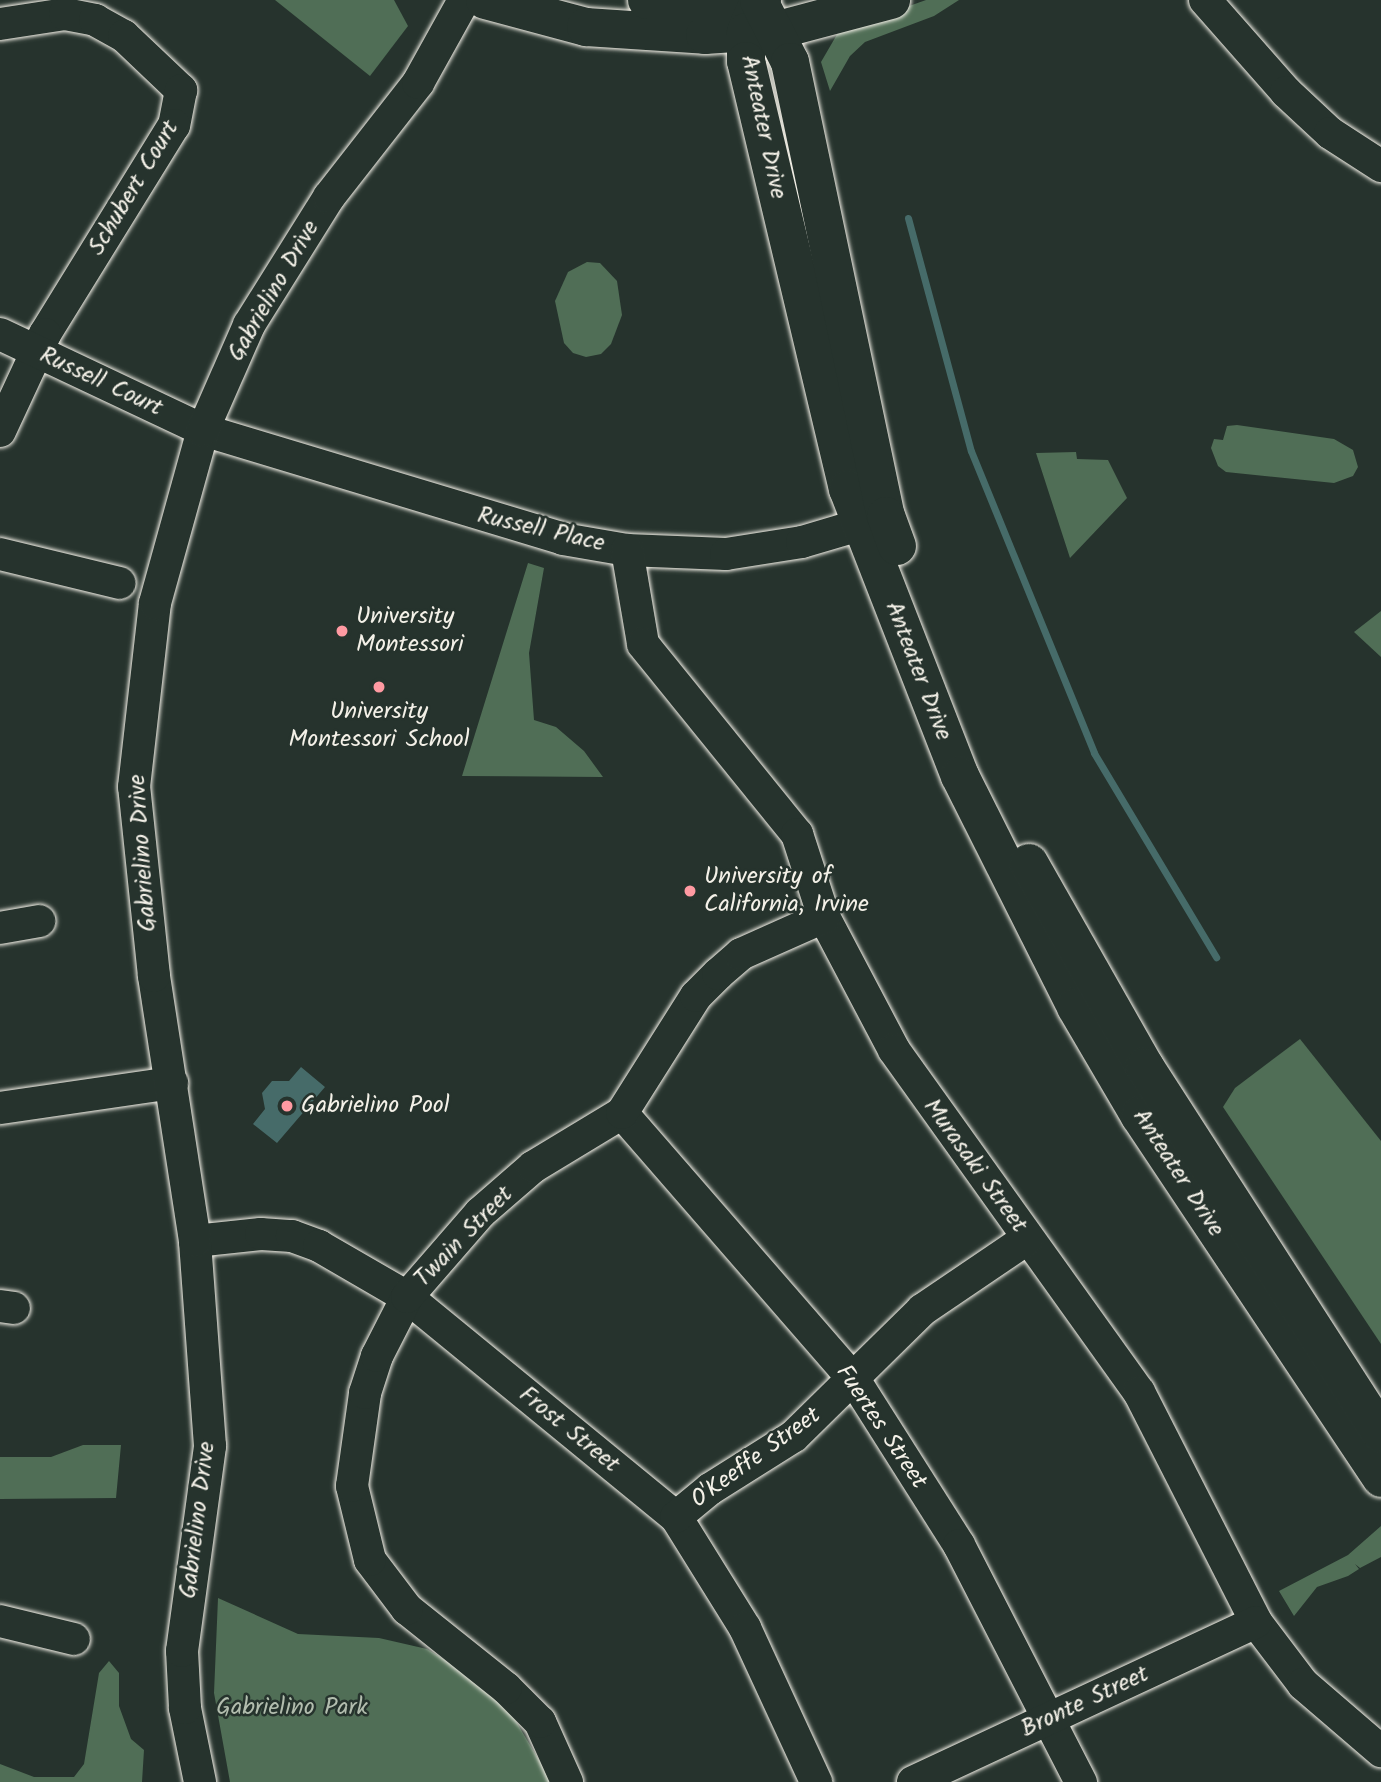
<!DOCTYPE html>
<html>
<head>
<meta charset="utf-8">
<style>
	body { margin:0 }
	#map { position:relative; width:1381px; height:1782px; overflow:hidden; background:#26332d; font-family:Kalam,sans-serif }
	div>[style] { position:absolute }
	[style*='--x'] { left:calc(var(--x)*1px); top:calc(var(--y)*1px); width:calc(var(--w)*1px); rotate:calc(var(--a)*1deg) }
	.green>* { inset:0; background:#506e56 }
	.water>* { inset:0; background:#466b69 }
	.stream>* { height:7px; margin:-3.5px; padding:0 3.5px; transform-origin:3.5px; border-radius:3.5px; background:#466b69 }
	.roads { filter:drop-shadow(0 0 2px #f4f1e8) drop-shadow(0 0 2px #f4f1e8) }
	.minor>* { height:32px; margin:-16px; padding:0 16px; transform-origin:16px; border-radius:16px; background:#26332d }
	.major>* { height:38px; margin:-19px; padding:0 19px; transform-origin:19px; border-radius:19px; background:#26332d }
	.dots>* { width:19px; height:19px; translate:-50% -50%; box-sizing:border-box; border:4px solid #26332d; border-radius:50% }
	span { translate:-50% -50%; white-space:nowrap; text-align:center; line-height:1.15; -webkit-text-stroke:5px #26332d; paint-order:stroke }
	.street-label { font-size:24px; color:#f4f1e8 }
	.poi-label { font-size:24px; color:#f4f1e8 }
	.left { translate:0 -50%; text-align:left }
	.park-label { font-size:24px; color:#b2bdae }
</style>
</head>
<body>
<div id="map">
	<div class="green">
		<div style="clip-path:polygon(275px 0,394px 0,408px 26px,370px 76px)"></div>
		<div style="clip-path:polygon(926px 0,959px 0,934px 16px,865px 42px,850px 56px,830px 91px,821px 62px,839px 31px)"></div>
		<div style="clip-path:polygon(587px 262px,600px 263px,617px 281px,622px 315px,611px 344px,601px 354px,586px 357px,573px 353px,564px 343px,555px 301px,568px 272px)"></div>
		<div style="clip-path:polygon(1237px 425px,1334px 439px,1353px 450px,1358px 467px,1353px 476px,1334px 483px,1226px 472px,1218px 466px,1211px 448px,1214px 439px,1223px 440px,1227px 426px)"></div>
		<div style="clip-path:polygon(1076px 452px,1077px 459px,1108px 460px,1127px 498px,1070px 558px,1036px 453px)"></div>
		<div style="clip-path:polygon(528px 563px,544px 568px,529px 653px,534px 720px,556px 727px,584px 751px,603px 777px,462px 776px)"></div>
		<div style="clip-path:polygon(1381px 611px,1381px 657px,1354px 632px)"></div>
		<div style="clip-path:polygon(1300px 1039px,1381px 1141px,1381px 1344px,1223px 1107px,1235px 1088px)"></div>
		<div style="clip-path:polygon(83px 1445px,121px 1445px,116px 1498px,0 1499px,0 1457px,51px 1457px)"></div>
		<div style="clip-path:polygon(1381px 1526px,1381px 1557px,1360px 1568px,1355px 1564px,1359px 1569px,1348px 1576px,1317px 1587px,1294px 1616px,1279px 1591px,1348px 1555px)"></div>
		<div style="clip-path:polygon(218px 1598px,298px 1634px,379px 1638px,427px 1649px,466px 1673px,511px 1713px,552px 1782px,230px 1782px,214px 1693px)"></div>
		<div style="clip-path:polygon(109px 1661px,119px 1673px,119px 1706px,131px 1739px,144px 1750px,142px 1782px,0 1782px,0 1764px,34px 1777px,74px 1777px,84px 1764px,99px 1673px)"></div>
	</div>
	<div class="water">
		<div style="clip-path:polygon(301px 1067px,325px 1087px,277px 1143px,253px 1124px,265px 1109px,262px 1093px,272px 1081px,289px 1081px)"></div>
	</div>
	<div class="stream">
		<div style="--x:908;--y:218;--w:241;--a:74.9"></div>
		<div style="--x:971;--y:451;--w:326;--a:67.8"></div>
		<div style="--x:1094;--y:753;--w:238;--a:59.1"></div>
	</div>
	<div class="roads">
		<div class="minor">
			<div style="--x:1205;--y:0;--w:123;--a:48.6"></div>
			<div style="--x:1286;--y:92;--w:60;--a:43"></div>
			<div style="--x:1330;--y:133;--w:61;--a:32.9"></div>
			<div style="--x:0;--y:24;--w:66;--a:-8.7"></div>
			<div style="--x:65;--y:14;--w:31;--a:11"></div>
			<div style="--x:95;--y:20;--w:33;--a:29"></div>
			<div style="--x:124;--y:36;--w:79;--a:43.5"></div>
			<div style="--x:181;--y:90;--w:36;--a:101"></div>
			<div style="--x:174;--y:125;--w:246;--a:121.7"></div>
			<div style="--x:45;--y:334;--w:107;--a:114.9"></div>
			<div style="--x:0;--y:334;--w:225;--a:25.3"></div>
			<div style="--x:203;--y:430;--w:376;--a:16.8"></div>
			<div style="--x:563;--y:539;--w:65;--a:9.8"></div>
			<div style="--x:627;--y:550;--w:99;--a:2.3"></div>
			<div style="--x:726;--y:554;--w:77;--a:-9"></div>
			<div style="--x:802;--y:542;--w:84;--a:-16.5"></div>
			<div style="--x:627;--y:550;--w:95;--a:80.3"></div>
			<div style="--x:643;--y:644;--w:245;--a:51"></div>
			<div style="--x:797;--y:834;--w:87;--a:72"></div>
			<div style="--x:824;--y:917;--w:150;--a:62.2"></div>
			<div style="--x:894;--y:1050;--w:421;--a:54.4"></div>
			<div style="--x:1139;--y:1392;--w:258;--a:63"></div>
			<div style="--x:1256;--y:1622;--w:78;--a:52.8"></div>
			<div style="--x:1303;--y:1684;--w:103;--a:40.7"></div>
			<div style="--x:0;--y:554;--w:123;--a:13.6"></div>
			<div style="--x:0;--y:928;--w:40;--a:-10"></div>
			<div style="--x:0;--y:1108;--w:174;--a:-8.3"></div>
			<div style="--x:622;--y:1113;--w:355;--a:49"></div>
			<div style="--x:855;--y:1381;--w:194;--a:57.6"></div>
			<div style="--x:959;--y:1545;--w:267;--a:62.8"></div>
			<div style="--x:195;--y:1241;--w:66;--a:-6.1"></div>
			<div style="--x:261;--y:1234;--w:31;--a:4"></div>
			<div style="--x:292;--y:1236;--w:29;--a:20"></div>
			<div style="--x:319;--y:1246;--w:102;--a:30.1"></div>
			<div style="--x:407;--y:1297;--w:348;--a:39.3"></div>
			<div style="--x:676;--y:1517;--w:131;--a:58.1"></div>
			<div style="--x:745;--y:1628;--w:170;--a:65.2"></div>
			<div style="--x:0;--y:1306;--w:14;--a:8"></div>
			<div style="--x:676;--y:1517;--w:44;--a:-39.5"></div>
			<div style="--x:710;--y:1489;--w:99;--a:-32.2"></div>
			<div style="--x:794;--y:1436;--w:180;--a:-44.5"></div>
			<div style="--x:922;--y:1310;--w:127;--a:-34.1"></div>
			<div style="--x:0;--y:1621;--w:76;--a:13.7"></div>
			<div style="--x:200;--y:1782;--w:76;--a:-101.5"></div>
			<div style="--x:185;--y:1708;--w:57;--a:-93"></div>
			<div style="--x:182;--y:1651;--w:207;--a:-82.2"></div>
			<div style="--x:210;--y:1446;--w:206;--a:-94.2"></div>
			<div style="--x:195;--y:1241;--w:268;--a:-98.8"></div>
			<div style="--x:154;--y:976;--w:190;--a:-96"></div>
			<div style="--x:134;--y:787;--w:185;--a:-83.5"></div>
			<div style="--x:155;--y:603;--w:180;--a:-74.5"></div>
			<div style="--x:203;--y:430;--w:115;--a:-66.3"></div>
			<div style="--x:249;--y:325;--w:151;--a:-58"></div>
			<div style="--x:329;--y:197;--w:145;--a:-52"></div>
			<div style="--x:418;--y:83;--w:95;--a:-61"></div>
			<div style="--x:567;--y:1782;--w:66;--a:-114.2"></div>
			<div style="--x:540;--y:1722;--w:48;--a:-135"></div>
			<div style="--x:506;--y:1688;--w:127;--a:-141.4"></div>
			<div style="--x:407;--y:1609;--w:61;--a:-127.1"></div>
			<div style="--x:370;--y:1560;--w:76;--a:-103.7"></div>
			<div style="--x:352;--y:1486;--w:94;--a:-82"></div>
			<div style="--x:365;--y:1393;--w:39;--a:-72"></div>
			<div style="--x:377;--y:1356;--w:66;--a:-63"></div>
			<div style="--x:407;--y:1297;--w:111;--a:-49"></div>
			<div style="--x:480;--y:1213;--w:70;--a:-41"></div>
			<div style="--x:533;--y:1167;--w:104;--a:-31.2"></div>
			<div style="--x:622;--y:1113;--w:138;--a:-57.7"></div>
			<div style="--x:696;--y:996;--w:31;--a:-45"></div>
			<div style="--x:718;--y:974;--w:30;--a:-41"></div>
			<div style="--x:741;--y:954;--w:91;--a:-24"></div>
			<div style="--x:913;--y:1782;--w:378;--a:-25"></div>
		</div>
		<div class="major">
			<div style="--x:485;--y:0;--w:105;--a:15"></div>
			<div style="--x:586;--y:27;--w:119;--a:3.8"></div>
			<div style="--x:705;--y:35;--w:73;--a:-3.9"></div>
			<div style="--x:778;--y:30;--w:117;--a:-14.9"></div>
			<div style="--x:647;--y:0;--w:115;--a:0"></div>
			<div style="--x:759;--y:1;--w:34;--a:113"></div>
			<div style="--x:746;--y:32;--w:29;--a:90"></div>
			<div style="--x:746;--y:61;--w:440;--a:76.6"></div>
			<div style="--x:848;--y:489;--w:308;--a:68.7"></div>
			<div style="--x:960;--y:776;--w:258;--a:63.3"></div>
			<div style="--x:1076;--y:1007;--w:126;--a:59.6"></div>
			<div style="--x:1140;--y:1116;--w:435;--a:56.3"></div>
			<div style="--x:759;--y:1;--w:68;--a:63.1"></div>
			<div style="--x:790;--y:62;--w:464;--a:78.1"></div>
			<div style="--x:886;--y:516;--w:32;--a:70"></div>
			<div style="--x:1029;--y:863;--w:235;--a:60.4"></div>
			<div style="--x:1145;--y:1067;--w:435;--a:57.2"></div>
		</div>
	</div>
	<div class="dots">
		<div style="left:342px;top:631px;background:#ff9aa2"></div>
		<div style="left:379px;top:687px;background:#ff9aa2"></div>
		<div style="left:690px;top:891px;background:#ff9aa2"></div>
		<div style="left:287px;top:1106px;background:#ff9aa2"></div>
	</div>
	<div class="street-label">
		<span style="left:763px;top:127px;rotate:78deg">Anteater Drive</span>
		<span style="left:134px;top:188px;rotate:-59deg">Schubert Court</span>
		<span style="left:274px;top:291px;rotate:-60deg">Gabrielino Drive</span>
		<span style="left:101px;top:382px;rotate:25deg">Russell Court</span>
		<span style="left:541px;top:530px;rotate:13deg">Russell Place</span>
		<span style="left:918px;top:671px;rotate:69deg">Anteater Drive</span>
		<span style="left:143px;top:853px;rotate:-94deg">Gabrielino Drive</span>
		<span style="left:975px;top:1166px;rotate:54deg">Murasaki Street</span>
		<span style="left:1178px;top:1173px;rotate:57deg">Anteater Drive</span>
		<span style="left:464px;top:1237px;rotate:-46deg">Twain Street</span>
		<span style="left:881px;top:1427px;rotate:56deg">Fuertes Street</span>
		<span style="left:569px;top:1430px;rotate:39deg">Frost Street</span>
		<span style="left:756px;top:1458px;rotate:-36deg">O'Keeffe Street</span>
		<span style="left:198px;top:1520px;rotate:-83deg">Gabrielino Drive</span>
		<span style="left:1085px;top:1702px;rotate:-25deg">Bronte Street</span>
	</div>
	<div class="poi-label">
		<span class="left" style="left:356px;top:631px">University<br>Montessori</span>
		<span style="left:379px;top:726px">University<br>Montessori School</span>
		<span class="left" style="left:704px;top:891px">University of<br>California, Irvine</span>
		<span class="left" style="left:301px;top:1106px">Gabrielino Pool</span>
	</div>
	<div class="park-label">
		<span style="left:292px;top:1708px">Gabrielino Park</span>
	</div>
</div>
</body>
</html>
